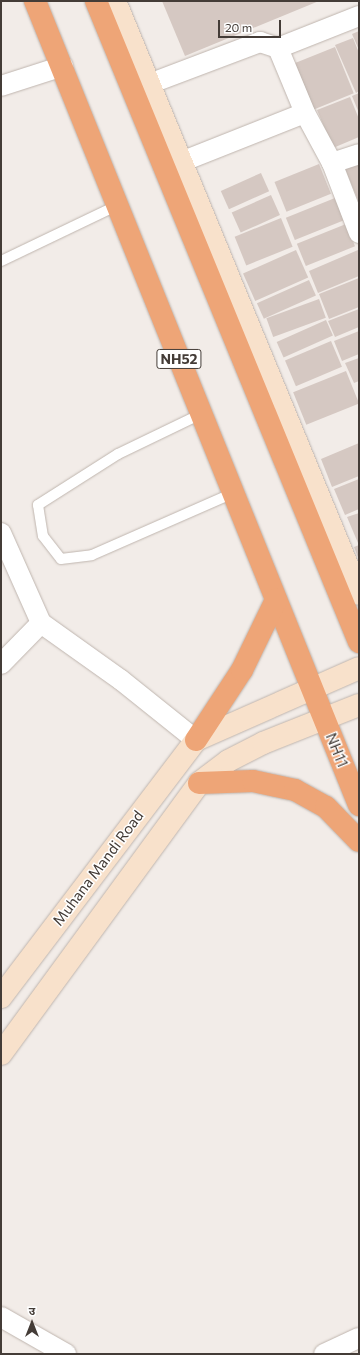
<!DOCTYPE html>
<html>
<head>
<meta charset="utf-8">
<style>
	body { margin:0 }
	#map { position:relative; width:360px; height:1355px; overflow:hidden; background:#f2ece8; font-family:Commissioner,"Noto Sans Devanagari",sans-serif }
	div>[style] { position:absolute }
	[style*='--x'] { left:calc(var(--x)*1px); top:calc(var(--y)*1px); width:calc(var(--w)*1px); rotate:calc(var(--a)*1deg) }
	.building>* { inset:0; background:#d5c8c2; transform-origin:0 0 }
	.roads { filter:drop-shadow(0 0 1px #bfb5ae) drop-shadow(0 0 1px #bfb5ae) }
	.lane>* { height:10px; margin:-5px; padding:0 5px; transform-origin:5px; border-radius:5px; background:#fff }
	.street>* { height:20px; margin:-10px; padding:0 10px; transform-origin:10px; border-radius:10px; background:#fff }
	.secondary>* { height:22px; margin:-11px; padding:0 11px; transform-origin:11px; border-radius:11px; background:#f8e1cb }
	.highway>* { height:22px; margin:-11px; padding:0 11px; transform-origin:11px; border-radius:11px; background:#eea577 }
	span { translate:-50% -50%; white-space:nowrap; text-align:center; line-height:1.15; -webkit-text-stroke:3px #fff; paint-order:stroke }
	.shield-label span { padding:1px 3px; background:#fff; border:1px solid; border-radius:3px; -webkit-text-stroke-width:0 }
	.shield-label { font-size:14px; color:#443c37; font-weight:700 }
	.street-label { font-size:15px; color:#443c37 }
	.frame { position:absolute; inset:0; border:2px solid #443c37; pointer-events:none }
	.north { position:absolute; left:12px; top:1303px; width:40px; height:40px; -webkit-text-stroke:3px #fff; paint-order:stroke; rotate:0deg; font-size:11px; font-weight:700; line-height:16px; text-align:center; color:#443c37 }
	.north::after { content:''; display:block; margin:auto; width:14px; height:18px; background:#443c37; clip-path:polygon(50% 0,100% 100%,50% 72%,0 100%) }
	.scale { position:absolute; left:218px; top:20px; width:63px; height:18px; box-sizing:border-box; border:2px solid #443c37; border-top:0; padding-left:5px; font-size:12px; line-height:14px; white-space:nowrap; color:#443c37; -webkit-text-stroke:3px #fff; paint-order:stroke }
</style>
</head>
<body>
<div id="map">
	<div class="building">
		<div style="clip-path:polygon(162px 1px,319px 1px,185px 56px)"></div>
		<div style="clip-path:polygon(359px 31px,359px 50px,352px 34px)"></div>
		<div style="clip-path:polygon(353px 38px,359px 53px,359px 91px,356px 93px,335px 45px)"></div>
		<div style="left:335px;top:47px;width:50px;height:43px;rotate:68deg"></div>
		<div style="clip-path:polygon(359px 93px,359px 113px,352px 96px)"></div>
		<div style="clip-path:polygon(350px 97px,359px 119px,359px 137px,333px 148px,317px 110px)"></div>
		<div style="clip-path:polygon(359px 163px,359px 199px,358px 200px,345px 169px)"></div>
		<div style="left:319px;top:164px;width:32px;height:48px;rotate:68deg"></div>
		<div style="left:261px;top:173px;width:20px;height:44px;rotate:66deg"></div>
		<div style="left:271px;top:195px;width:22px;height:43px;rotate:66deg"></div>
		<div style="left:335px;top:198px;width:24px;height:53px;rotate:68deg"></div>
		<div style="left:281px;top:218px;width:31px;height:50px;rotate:68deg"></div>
		<div style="left:346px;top:224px;width:24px;height:53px;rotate:68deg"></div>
		<div style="left:296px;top:250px;width:30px;height:58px;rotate:66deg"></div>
		<div style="clip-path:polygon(358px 250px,359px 276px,318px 293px,309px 271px)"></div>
		<div style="clip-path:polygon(359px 278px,359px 307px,329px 319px,319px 294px)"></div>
		<div style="left:309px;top:280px;width:17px;height:57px;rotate:66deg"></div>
		<div style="left:319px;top:299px;width:20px;height:56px;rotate:70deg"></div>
		<div style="clip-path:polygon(359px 309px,359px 327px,335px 337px,328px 321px)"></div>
		<div style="left:326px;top:320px;width:17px;height:54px;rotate:66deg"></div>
		<div style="clip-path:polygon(359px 331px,359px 354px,342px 361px,334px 341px)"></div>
		<div style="left:331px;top:341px;width:28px;height:50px;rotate:67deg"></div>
		<div style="clip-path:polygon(359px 358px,359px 381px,354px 383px,345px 363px)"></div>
		<div style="left:346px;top:371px;width:35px;height:57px;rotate:68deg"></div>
		<div style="clip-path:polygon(359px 443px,359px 476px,332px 487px,321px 459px)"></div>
		<div style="clip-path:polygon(359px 479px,359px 509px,345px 515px,334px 489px)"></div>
		<div style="clip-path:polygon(359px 513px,359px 543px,358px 543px,347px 517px)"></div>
		<div style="clip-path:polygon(359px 545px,359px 560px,354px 547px)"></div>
	</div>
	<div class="roads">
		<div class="lane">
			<div style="--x:1;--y:261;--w:130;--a:-25.6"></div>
			<div style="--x:201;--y:414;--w:92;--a:154.3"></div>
			<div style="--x:118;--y:454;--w:95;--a:147.5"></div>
			<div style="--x:38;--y:505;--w:31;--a:81"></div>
			<div style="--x:43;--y:536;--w:29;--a:52"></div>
			<div style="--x:61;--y:559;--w:31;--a:-7"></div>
			<div style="--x:92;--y:555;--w:154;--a:-23.7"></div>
		</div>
		<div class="street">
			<div style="--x:278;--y:48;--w:70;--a:67.4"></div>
			<div style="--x:305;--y:113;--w:57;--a:61.6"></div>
			<div style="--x:332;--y:163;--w:75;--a:68.9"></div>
			<div style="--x:149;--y:84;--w:119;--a:-20.7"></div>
			<div style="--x:260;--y:42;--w:19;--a:18"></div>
			<div style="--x:278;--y:48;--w:87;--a:-21.6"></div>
			<div style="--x:1;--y:86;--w:65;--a:-17.9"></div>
			<div style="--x:181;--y:162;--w:133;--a:-21.6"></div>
			<div style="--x:332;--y:163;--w:28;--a:-18"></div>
			<div style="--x:1;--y:533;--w:98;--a:66"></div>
			<div style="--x:41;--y:623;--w:98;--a:35.5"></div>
			<div style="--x:121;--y:680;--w:96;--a:38.7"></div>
			<div style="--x:1;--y:664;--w:57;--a:-45.7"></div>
			<div style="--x:1;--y:1317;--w:75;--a:29.6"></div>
			<div style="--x:324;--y:1354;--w:38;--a:-25"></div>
		</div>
		<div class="secondary">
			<div style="--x:115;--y:1;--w:641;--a:67.63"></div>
			<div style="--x:1;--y:997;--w:323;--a:-52.8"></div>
			<div style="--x:196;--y:740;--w:178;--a:-23.8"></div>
			<div style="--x:1;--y:1054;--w:336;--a:-53.8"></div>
			<div style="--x:199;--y:783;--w:36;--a:-37"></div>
			<div style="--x:228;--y:761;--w:39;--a:-27"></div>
			<div style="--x:263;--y:743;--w:103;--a:-21.6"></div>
		</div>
		<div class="highway">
			<div style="--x:35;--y:1;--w:867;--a:68.05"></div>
			<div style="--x:96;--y:1;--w:693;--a:67.69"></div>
			<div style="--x:196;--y:740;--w:84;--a:-56.7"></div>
			<div style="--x:242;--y:670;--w:78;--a:-64.1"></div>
			<div style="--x:199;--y:783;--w:54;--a:-2.1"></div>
			<div style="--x:253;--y:781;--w:43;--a:12.1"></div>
			<div style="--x:295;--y:790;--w:35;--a:29"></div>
			<div style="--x:326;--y:807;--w:47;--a:45.9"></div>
		</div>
	</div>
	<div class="shield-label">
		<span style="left:179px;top:359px">NH52</span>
	</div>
	<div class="street-label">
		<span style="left:337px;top:750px;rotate:68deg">NH11</span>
		<span style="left:98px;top:868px;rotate:-53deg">Muhana Mandi Road</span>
	</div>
	<div class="frame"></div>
	<div class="north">उ</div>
	<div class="scale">20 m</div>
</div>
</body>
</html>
